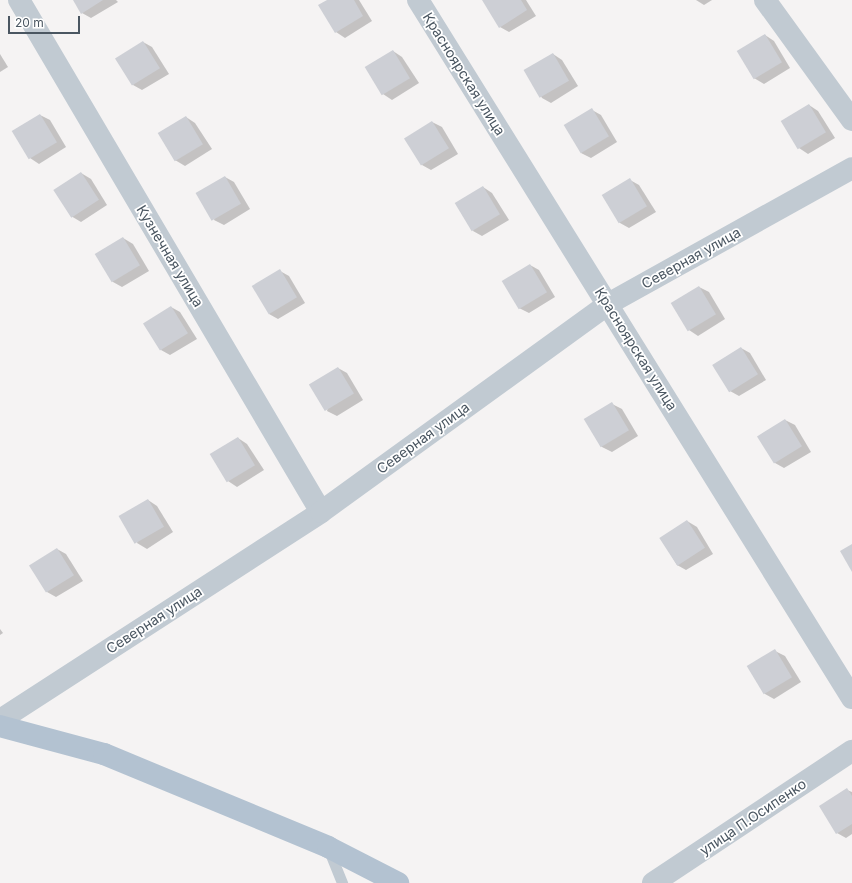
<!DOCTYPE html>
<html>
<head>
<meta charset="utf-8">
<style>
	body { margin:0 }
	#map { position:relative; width:852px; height:883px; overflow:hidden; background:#f5f3f3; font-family:Inter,sans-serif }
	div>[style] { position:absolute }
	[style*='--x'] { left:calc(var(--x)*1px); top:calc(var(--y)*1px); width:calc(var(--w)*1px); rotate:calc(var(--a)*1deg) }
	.shadow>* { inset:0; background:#0003 }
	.building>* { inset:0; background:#cdcfd5; transform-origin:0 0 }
	.lane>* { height:11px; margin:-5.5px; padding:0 5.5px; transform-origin:5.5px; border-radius:5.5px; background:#c1cad2 }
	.street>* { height:22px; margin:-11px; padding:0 11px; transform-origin:11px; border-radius:11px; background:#c1cad2 }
	.primary>* { height:22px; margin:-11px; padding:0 11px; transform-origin:11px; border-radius:11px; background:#b3c2d1 }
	span { translate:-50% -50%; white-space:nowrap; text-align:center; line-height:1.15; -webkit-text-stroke:3.5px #fff; paint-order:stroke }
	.street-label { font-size:14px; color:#4a5661 }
	.scale { position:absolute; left:8px; top:16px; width:72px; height:18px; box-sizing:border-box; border:2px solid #4a5661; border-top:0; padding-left:5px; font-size:12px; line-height:14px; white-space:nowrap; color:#4a5661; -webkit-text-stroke:3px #fff; paint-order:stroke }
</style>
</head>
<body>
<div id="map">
	<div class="shadow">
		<div style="clip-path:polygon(74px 0,116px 0,118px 2px,91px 18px,82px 13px)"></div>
		<div style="clip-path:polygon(329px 0,359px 0,372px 21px,345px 38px,336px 32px)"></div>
		<div style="clip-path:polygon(484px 0,526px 0,536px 16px,509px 32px,500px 27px)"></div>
		<div style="clip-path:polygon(696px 0,712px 0,704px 5px)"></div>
		<div style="clip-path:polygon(765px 35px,774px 41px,790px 68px,764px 84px,754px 78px)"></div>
		<div style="clip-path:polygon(143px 42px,152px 47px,169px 74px,142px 90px,133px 85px)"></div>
		<div style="clip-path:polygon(393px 51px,402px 57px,419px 83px,392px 100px,383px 94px)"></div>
		<div style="clip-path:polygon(0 54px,8px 67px,0 72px)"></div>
		<div style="clip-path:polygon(553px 54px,562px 60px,578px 86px,551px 103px,542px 98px,526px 71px)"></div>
		<div style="clip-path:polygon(809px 105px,818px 111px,835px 138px,808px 154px,799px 148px)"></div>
		<div style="clip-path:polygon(592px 110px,601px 115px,617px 142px,591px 158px,581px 153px)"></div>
		<div style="clip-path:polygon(40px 115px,50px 120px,66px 147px,39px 164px,30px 158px)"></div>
		<div style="clip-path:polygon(186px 117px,195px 123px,212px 149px,185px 166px,175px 160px)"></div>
		<div style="clip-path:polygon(432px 122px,442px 127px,458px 154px,431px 170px,422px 165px)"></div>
		<div style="clip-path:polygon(81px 173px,91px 179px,107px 205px,81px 222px,71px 216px)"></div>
		<div style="clip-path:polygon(225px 177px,234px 182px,250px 209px,224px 225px,214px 220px)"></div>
		<div style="clip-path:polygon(630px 180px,639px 185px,656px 212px,629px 228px,620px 223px,603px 196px)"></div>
		<div style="clip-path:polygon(483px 187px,492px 193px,509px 220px,482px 236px,473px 231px)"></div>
		<div style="clip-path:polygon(123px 238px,133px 244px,149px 271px,122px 287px,113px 282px,97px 255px)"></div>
		<div style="clip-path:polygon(530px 265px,539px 270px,555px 297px,529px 313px,519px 308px)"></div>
		<div style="clip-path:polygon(280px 271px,289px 276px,305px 303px,278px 319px,269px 314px)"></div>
		<div style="clip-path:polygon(699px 287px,709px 292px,725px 319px,698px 336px,689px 330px,673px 304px)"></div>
		<div style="clip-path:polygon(171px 307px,180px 312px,197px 339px,170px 355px,161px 350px)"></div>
		<div style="clip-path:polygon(741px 348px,750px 353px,766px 380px,739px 396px,730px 391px)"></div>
		<div style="clip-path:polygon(338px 368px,347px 373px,363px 400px,337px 416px,327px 411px)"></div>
		<div style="clip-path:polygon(612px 404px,622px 409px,638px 436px,612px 452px,602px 447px,586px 420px)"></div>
		<div style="clip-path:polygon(785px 420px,795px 425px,811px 452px,784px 468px,775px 463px,759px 436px)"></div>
		<div style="clip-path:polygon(238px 438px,247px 444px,264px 470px,237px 487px,228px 481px)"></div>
		<div style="clip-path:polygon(148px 500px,157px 506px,173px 532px,147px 549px,137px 543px)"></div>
		<div style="clip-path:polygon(687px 521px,697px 527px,713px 554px,686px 570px,677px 565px,661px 538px)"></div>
		<div style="clip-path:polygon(57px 549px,66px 554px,83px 581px,56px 597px,47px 592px)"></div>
		<div style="clip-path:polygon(0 629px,3px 633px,0 635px)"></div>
		<div style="clip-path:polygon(775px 651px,785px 656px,801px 682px,774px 699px,765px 694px,748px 667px)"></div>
		<div style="clip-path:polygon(847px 790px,852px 792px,852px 834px,846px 838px,837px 833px)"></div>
	</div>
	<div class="building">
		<div style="clip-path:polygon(73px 0,103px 0,81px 14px)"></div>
		<div style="clip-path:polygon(327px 0,354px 0,363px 16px,335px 33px,318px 5px)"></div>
		<div style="clip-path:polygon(482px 0,521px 0,527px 10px,499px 28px)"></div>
		<div style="left:765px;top:34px;width:33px;height:33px;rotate:59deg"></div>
		<div style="left:143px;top:41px;width:32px;height:33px;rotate:58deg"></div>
		<div style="left:393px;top:50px;width:33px;height:33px;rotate:59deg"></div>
		<div style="left:553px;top:53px;width:32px;height:34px;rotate:60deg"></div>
		<div style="left:809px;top:104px;width:33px;height:33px;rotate:59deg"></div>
		<div style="left:592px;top:108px;width:33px;height:33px;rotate:59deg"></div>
		<div style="left:40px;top:114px;width:33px;height:33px;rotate:59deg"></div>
		<div style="left:186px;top:116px;width:33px;height:33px;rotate:59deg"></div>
		<div style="left:432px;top:121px;width:32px;height:33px;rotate:58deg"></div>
		<div style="left:81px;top:172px;width:33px;height:33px;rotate:57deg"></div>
		<div style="left:225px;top:176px;width:32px;height:34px;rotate:60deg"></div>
		<div style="left:630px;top:178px;width:33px;height:33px;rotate:59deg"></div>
		<div style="left:483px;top:186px;width:33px;height:33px;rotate:59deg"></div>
		<div style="left:123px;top:237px;width:33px;height:33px;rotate:59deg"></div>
		<div style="left:530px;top:264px;width:33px;height:33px;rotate:59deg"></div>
		<div style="left:280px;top:269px;width:33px;height:33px;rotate:59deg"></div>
		<div style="left:699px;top:286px;width:33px;height:33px;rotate:59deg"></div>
		<div style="left:171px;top:306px;width:32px;height:33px;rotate:58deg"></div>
		<div style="left:741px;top:347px;width:32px;height:34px;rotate:58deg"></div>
		<div style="left:338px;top:367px;width:31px;height:34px;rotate:59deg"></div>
		<div style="left:612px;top:402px;width:33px;height:33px;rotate:59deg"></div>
		<div style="left:785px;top:419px;width:32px;height:33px;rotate:58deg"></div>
		<div style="left:238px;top:437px;width:33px;height:33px;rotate:59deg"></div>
		<div style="left:148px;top:499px;width:32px;height:34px;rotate:60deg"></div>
		<div style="left:687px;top:520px;width:33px;height:33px;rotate:57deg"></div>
		<div style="clip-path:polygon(852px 544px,852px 572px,840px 551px)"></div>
		<div style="left:57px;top:548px;width:32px;height:33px;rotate:58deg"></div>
		<div style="left:775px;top:649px;width:33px;height:33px;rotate:59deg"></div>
		<div style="clip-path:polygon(847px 788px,852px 796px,852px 824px,836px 834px,819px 806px)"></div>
	</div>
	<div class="lane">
		<div style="--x:328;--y:848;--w:38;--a:68"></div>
	</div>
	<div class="street">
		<div style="--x:19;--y:0;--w:594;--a:59.47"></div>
		<div style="--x:418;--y:0;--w:822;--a:58.13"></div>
		<div style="--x:765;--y:0;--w:148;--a:54.1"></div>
		<div style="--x:0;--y:720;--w:382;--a:-32.9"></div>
		<div style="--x:321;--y:512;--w:354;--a:-35.9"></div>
		<div style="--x:608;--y:304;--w:279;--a:-29.1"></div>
		<div style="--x:653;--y:883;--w:239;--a:-33.6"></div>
	</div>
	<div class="primary">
		<div style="--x:0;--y:726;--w:108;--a:15.1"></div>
		<div style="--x:104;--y:754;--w:243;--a:22.5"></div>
		<div style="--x:328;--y:847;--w:79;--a:27.2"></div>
	</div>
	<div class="street-label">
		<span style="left:464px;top:74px;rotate:58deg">Красноярская улица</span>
		<span style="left:170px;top:256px;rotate:59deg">Кузнечная улица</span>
		<span style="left:691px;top:258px;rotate:-29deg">Северная улица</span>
		<span style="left:636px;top:349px;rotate:58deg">Красноярская улица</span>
		<span style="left:423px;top:438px;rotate:-36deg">Северная улица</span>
		<span style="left:154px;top:620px;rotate:-33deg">Северная улица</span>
		<span style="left:753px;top:817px;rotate:-34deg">улица П.Осипенко</span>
	</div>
	<div class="scale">20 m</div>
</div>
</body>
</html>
